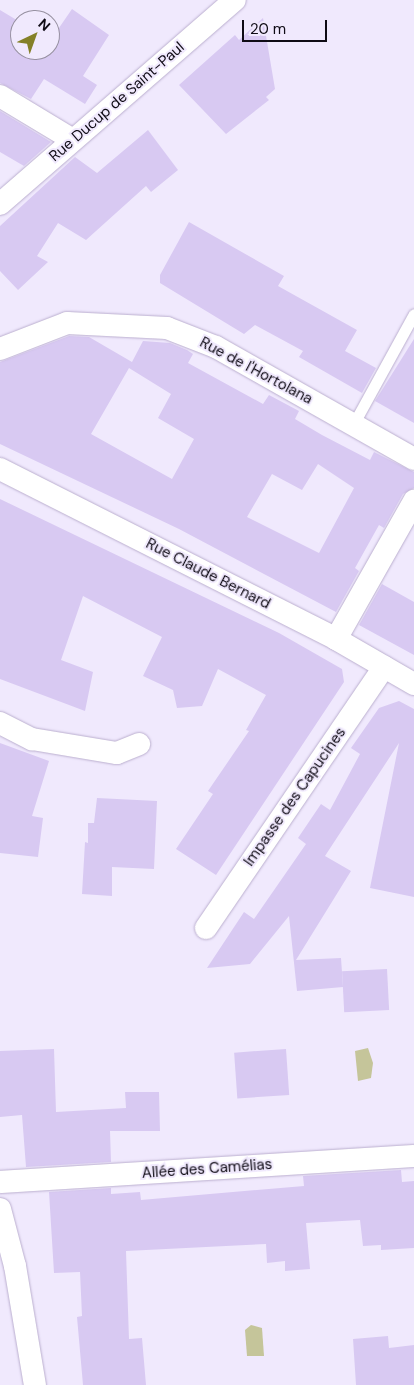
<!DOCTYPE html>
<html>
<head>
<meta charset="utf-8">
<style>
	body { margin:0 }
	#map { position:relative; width:414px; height:1385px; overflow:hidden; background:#f0e9fd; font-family:"DM Sans",sans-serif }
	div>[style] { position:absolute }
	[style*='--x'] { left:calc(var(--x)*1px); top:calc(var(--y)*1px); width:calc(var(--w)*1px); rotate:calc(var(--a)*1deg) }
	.water>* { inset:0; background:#c5c59a }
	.building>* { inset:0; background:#d8c9f2; transform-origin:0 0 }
	.roads { filter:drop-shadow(0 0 1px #bbafcf) drop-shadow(0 0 1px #bbafcf) }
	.service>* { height:11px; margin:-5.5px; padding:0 5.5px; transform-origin:5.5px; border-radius:5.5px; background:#fff }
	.minor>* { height:22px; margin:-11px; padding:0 11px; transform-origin:11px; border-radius:11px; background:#fff }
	span { translate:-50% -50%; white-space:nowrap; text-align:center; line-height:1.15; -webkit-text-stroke:4px #f0e9fd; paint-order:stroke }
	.street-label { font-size:15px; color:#0f0b15 }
	.north { position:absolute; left:10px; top:10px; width:50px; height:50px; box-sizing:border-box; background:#f0e9fd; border:1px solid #9690a0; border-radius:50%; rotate:42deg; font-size:14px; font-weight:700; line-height:20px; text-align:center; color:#0f0b15 }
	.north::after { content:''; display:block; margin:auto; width:18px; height:22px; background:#848028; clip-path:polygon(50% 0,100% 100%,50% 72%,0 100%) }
	.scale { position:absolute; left:242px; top:20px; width:85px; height:22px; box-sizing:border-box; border:2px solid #0f0b15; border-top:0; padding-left:6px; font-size:15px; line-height:18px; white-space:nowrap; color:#0f0b15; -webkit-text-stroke:4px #f0e9fd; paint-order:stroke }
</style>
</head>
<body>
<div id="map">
	<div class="water">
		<div style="clip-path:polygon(368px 1048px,373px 1063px,371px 1078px,358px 1081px,355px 1051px)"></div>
		<div style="clip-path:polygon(251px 1325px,262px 1328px,264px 1356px,247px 1356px,245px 1330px)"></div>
	</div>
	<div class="building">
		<div style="clip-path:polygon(72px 9px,109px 35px,83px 76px,97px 85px,85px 104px,44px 79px,31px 99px,0 83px,0 10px,20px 22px,20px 50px,50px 50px,50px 41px)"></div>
		<div style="clip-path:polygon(263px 18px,275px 89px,266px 97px,269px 100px,226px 134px,179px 85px,235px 35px,239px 40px)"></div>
		<div style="clip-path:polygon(0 111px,51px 142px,24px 166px,0 152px)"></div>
		<div style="clip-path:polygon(148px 130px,178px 170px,151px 192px,146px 186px,86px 240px,58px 223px,37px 256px,48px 262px,18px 290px,0 271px,0 226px,75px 157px,97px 173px)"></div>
		<div style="clip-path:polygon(189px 222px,284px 276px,278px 286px,357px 330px,345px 351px,376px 368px,362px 393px,299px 357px,303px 351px,255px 325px,244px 334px,160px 283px,160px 275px)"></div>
		<div style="clip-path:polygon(evenodd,69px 336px,89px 337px,132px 362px,143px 341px,170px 343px,187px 350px,193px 354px,188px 363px,263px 404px,269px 395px,299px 411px,295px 419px,322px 435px,370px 460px,374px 452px,414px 472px,414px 488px,403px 494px,384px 528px,379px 525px,355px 568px,359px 571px,336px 612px,179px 529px,0 444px,0 362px,69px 336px,129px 368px,171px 394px,158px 418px,194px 439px,172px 479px,91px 434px,129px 368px,69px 336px,318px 464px,354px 488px,319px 553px,247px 517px,272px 474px,302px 490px,318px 464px)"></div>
		<div style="clip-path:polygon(414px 339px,414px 423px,375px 401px)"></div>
		<div style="clip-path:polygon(0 499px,279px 633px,342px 669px,344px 682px,216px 875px,176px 849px,213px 794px,208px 791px,249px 731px,246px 730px,266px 695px,218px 669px,202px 706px,177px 708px,173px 690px,143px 676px,162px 637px,83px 596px,61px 660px,93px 672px,85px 711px,0 679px)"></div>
		<div style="clip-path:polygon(382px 584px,414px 602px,414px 655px,359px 625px)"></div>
		<div style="clip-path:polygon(399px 701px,414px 709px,414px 897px,370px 888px,399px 743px,325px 856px,351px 871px,296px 960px,341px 958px,343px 987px,297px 991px,289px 916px,250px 964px,207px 968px,244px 912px,254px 919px,306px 844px,298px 838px,321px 804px,330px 810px,360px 754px,351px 748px,379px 708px)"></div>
		<div style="clip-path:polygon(0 743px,49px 761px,32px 816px,43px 818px,38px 857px,0 853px)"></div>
		<div style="clip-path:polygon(97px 798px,157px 801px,154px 869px,112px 867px,112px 896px,82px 894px,85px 842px,88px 843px,88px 823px,94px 823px)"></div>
		<div style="left:387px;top:969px;width:41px;height:45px;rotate:87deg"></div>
		<div style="clip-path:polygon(54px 1049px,56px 1112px,126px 1108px,125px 1092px,159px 1092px,160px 1131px,110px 1131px,111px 1162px,26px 1167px,22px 1115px,0 1117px,0 1051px)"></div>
		<div style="left:286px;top:1049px;width:46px;height:52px;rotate:86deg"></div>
		<div style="clip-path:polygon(401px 1170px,402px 1182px,414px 1181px,414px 1248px,381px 1250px,381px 1245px,363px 1246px,360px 1220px,306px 1223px,310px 1269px,285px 1271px,285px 1261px,267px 1263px,266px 1244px,126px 1251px,129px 1339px,142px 1338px,146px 1385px,83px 1385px,77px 1317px,82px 1316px,80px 1272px,54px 1273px,49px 1192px,111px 1188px,111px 1194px,140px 1192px,141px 1200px,304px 1186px,303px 1176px)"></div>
		<div style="clip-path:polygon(388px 1336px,389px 1348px,414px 1345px,414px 1385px,356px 1385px,353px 1339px)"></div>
	</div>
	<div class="roads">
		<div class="service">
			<div style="--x:354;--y:423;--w:124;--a:-61.2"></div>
		</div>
		<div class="minor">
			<div style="--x:0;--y:96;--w:85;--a:31.1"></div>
			<div style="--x:0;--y:204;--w:311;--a:-41"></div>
			<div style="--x:0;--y:349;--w:72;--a:-21.2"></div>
			<div style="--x:67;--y:323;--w:100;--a:2.9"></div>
			<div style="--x:167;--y:328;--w:53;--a:21.2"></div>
			<div style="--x:216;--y:347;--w:227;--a:29.5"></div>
			<div style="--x:0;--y:469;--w:377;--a:26.8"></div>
			<div style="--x:336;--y:639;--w:90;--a:30"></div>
			<div style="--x:336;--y:639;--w:159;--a:-60.5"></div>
			<div style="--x:0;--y:723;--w:36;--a:27"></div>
			<div style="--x:32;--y:739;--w:86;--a:9.4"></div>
			<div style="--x:117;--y:753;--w:24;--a:-22"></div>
			<div style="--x:206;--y:928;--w:316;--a:-55.7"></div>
			<div style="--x:0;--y:1182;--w:415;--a:-3.6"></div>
			<div style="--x:0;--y:1209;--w:59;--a:75.3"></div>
			<div style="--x:15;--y:1266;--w:121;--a:80.5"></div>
		</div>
	</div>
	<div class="street-label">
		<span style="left:117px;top:102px;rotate:-41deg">Rue Ducup de Saint-Paul</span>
		<span style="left:256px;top:371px;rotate:28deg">Rue de l'Hortolana</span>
		<span style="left:208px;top:574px;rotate:27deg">Rue Claude Bernard</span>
		<span style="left:295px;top:797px;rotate:-55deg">Impasse des Capucines</span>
		<span style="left:207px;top:1169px;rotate:-4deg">Allée des Camélias</span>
	</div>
	<div class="north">N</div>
	<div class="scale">20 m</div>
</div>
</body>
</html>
